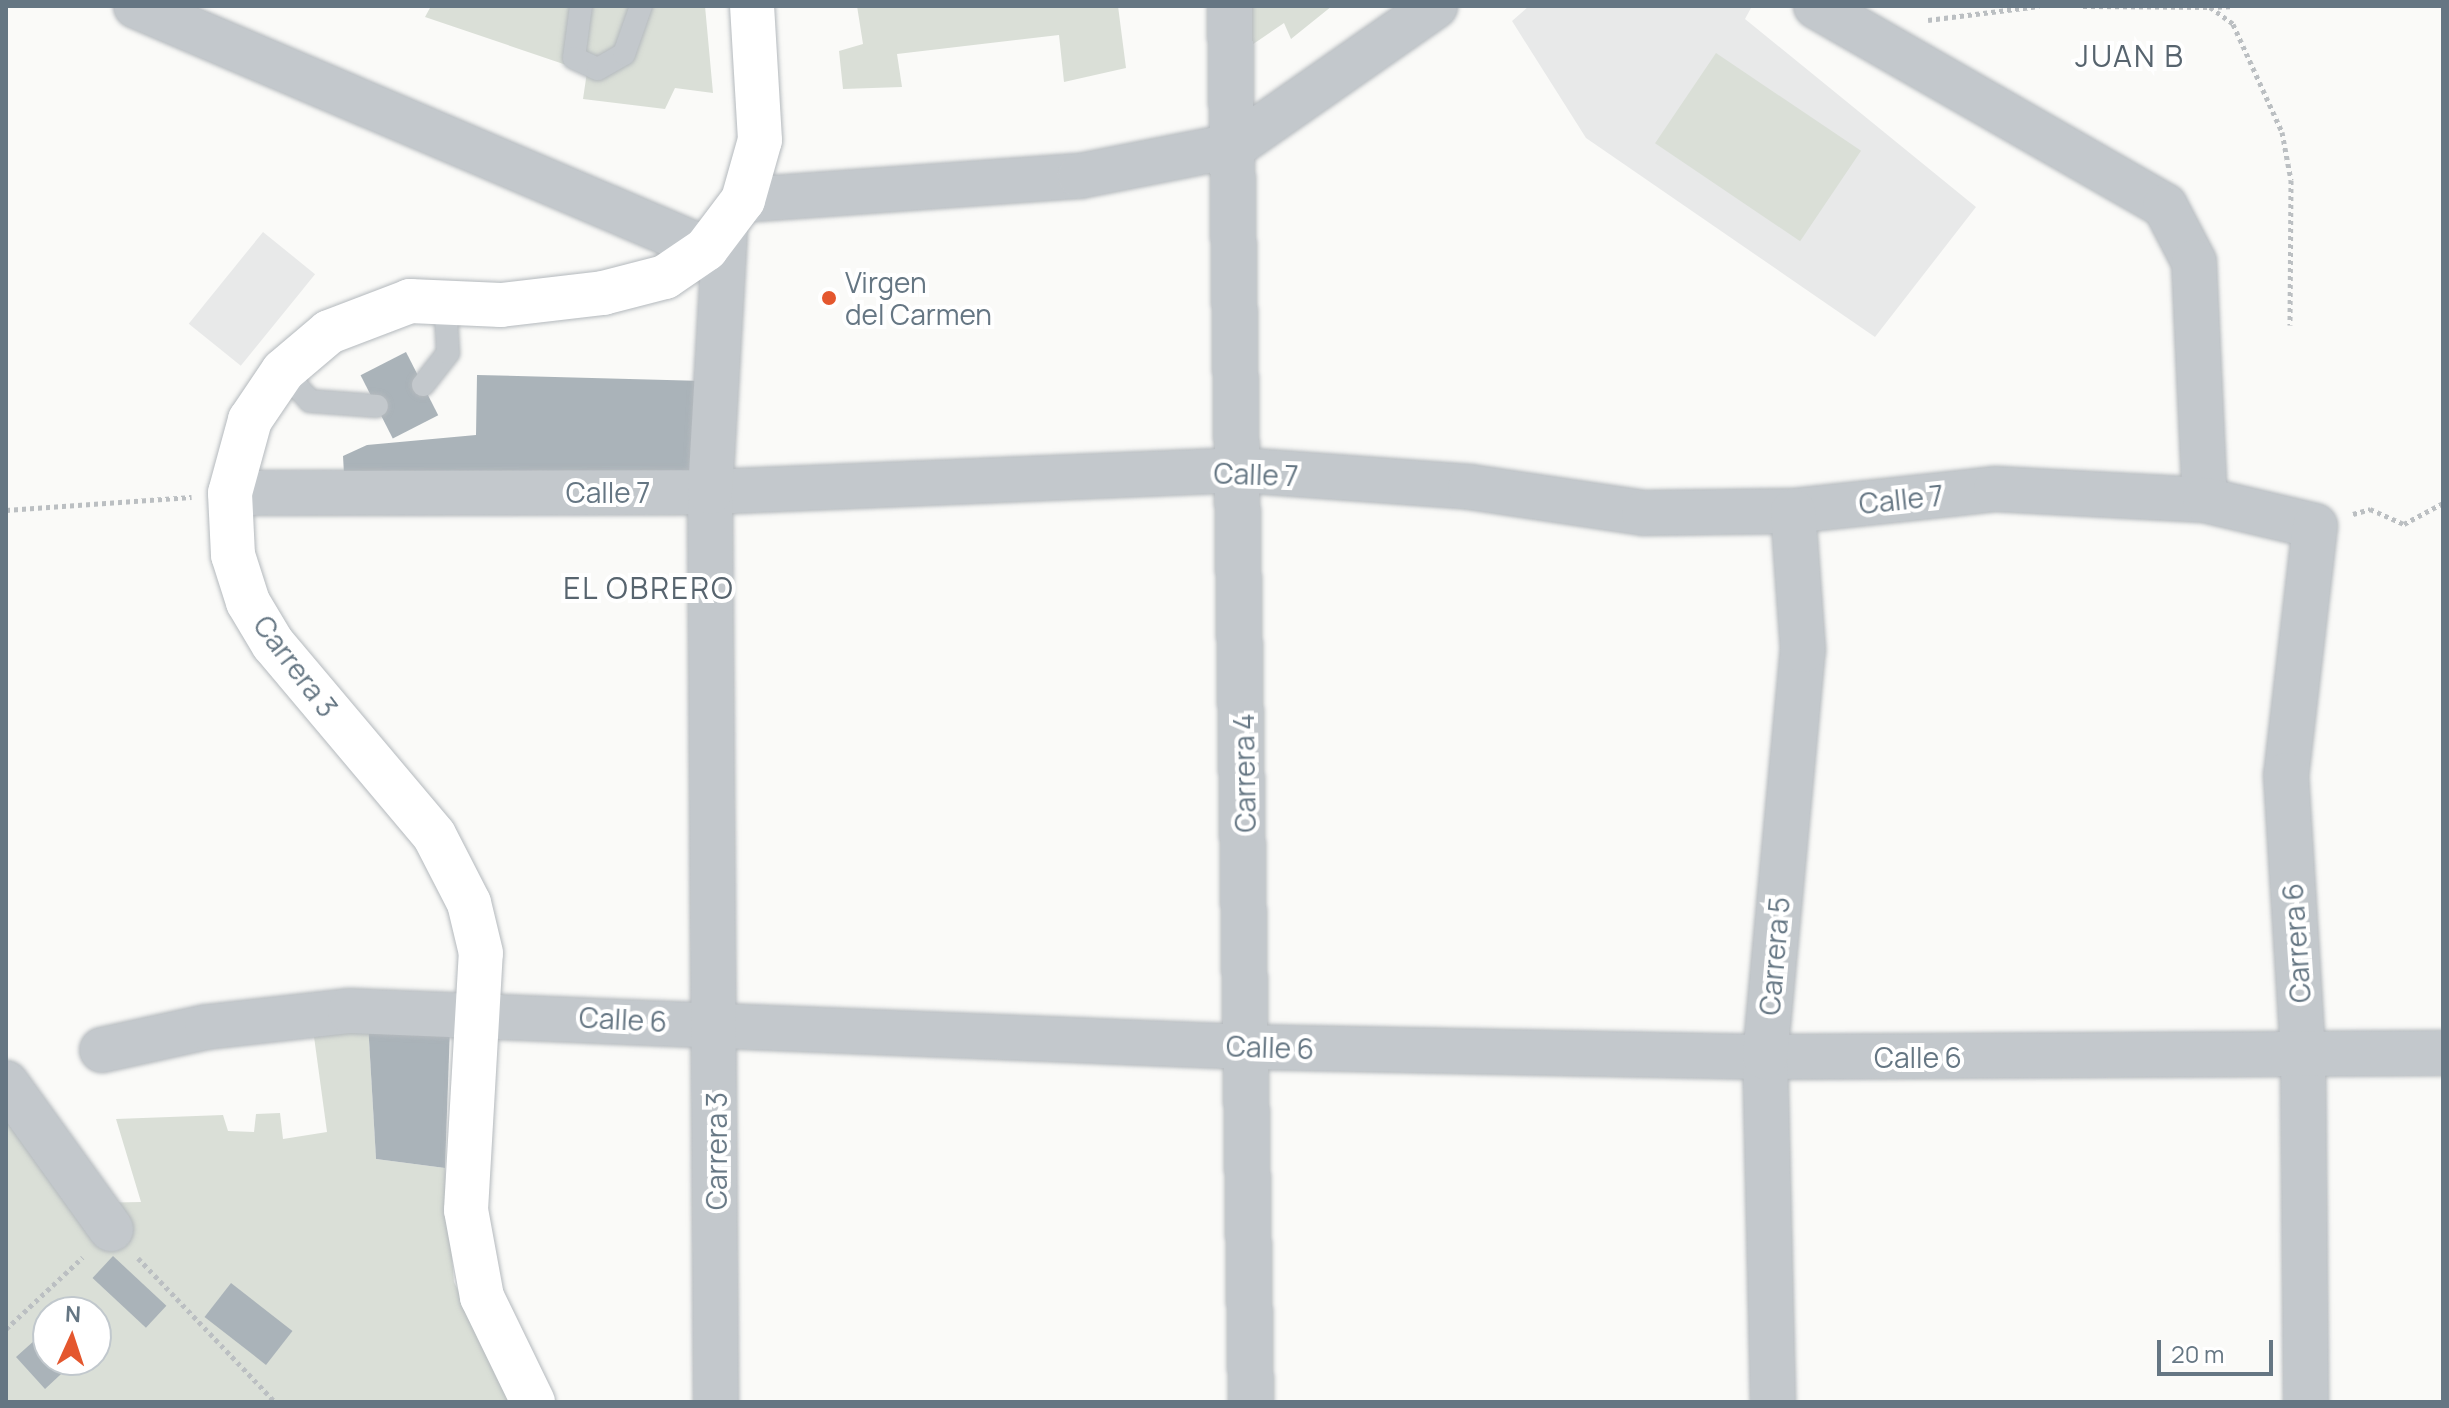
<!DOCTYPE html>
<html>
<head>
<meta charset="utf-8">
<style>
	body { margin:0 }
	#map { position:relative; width:2449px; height:1408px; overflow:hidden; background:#fafaf8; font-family:Manrope,sans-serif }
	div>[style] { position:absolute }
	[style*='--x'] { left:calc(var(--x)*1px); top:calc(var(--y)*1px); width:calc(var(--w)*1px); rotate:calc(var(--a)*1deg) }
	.built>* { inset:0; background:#e8e9e9; transform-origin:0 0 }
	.green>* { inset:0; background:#dadfd7; transform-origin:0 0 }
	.building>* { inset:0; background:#aab3b9; transform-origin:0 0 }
	.path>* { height:5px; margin-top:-2.5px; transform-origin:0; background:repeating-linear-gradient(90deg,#bbbfc2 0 4px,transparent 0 8px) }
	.roads { filter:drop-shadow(0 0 2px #b4b9bd) drop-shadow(0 0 2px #b4b9bd) }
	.service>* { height:22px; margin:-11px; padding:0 11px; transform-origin:11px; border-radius:11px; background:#c3c8cc }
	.minor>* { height:44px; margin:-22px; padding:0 22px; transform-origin:22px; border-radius:22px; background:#c3c8cc }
	.tertiary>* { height:44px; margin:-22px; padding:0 22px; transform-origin:22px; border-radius:22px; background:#c3c8cc }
	.trunk>* { height:44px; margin:-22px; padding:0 22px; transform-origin:22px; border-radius:22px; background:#fff }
	.dots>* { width:22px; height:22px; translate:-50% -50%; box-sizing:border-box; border:4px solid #fff; border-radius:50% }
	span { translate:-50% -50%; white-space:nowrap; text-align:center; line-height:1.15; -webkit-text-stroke:8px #fff; paint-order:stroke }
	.poi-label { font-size:28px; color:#657683 }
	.left { translate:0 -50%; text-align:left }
	.street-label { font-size:28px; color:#657683 }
	.neighbourhood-label { font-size:30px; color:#57646e; letter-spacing:2px }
	.frame { position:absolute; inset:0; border:8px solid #657683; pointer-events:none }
	.north { position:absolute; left:32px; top:1296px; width:80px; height:80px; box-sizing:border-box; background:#fff; border:2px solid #c1c8cd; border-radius:50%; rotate:3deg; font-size:22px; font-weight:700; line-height:32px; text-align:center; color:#657683 }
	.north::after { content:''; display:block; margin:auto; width:28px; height:36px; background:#e4572e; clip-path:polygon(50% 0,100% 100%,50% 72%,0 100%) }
	.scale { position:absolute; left:2157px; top:1340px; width:116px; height:36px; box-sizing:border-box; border:4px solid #657683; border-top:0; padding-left:10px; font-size:24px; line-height:28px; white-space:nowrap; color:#657683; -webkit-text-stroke:6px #fff; paint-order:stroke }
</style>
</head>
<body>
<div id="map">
	<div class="built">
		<div style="clip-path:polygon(1529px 6px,1752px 6px,1745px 19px,1976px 207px,1875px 337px,1586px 138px,1512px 21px)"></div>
		<div style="left:263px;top:232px;width:67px;height:118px;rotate:39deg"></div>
	</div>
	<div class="green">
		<div style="clip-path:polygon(431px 6px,705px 6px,713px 93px,675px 88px,665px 109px,583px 99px,587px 72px,425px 17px)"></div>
		<div style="clip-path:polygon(857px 6px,1118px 6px,1126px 68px,1064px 82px,1059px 35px,897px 54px,902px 87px,843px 89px,839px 51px,863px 44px)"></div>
		<div style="clip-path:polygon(1246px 6px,1332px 6px,1291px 39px,1284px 23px,1240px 53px)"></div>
		<div style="left:1716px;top:53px;width:175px;height:109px;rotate:34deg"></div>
		<div style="clip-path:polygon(evenodd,312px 1022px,368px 1023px,376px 1159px,445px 1168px,454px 1282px,512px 1402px,6px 1402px,6px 1097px,91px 1203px,141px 1202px,116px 1119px,223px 1115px,228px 1131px,254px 1132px,256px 1114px,280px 1113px,283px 1139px,327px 1132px,312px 1022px,48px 1312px,96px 1312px,96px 1360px,48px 1360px,48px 1312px)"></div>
	</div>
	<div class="building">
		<div style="left:406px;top:352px;width:71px;height:51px;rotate:63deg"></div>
		<div style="clip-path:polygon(477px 375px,704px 381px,699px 485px,345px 492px,343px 456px,367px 445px,476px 435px)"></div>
		<div style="clip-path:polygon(368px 1023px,450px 1028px,445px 1168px,376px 1159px)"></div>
		<div style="left:113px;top:1256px;width:73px;height:30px;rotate:43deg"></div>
		<div style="left:231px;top:1283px;width:78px;height:43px;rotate:38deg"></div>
		<div style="clip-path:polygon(45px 1331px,48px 1360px,74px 1362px,45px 1389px,16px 1357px)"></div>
	</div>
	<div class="path">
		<div style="--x:2083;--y:6;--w:127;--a:0.5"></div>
		<div style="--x:2210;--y:7;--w:29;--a:36"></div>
		<div style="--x:2233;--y:24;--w:119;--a:65.6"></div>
		<div style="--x:2282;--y:132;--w:49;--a:79.4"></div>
		<div style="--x:2291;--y:180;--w:145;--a:90.4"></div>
		<div style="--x:2210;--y:7;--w:23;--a:-2"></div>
		<div style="--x:1928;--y:20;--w:112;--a:-7.2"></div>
		<div style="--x:6;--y:510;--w:186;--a:-4"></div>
		<div style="--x:2353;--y:514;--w:18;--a:-16"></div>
		<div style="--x:2370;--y:509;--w:37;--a:24"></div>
		<div style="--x:2404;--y:524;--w:44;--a:-28.3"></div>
		<div style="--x:138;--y:1258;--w:199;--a:46.4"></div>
		<div style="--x:6;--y:1329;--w:105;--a:-43.1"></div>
	</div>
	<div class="roads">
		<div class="service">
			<div style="--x:581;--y:6;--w:52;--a:97.7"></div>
			<div style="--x:574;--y:58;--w:26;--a:25"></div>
			<div style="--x:598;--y:69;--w:30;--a:-30"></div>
			<div style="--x:624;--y:54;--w:51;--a:-70.5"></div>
			<div style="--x:283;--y:371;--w:40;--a:48"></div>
			<div style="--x:310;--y:401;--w:67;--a:4.3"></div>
			<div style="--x:423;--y:385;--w:41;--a:-52"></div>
			<div style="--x:448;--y:353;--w:55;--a:-93.1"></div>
		</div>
		<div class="minor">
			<div style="--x:136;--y:6;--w:620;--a:23.09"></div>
			<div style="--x:1816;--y:6;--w:402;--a:29.8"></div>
			<div style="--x:2165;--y:206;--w:63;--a:62.6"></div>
			<div style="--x:2194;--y:262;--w:238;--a:87.4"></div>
			<div style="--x:743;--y:200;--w:338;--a:-4.1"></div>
			<div style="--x:1080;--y:176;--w:159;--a:-11.2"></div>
			<div style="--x:1236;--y:145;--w:243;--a:-34.9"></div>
			<div style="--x:230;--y:493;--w:480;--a:-0.1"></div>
			<div style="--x:710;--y:492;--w:530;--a:-2.38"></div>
			<div style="--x:1240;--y:470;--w:231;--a:4.2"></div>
			<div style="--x:1470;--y:487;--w:176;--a:8.5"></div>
			<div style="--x:1644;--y:513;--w:149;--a:-0.8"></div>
			<div style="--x:1793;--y:511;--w:204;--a:-6.2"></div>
			<div style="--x:1996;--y:489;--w:209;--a:3"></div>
			<div style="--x:2205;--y:500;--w:113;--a:13.3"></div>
			<div style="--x:2315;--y:526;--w:251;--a:96.6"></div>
			<div style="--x:2286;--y:775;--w:282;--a:86.5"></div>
			<div style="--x:2303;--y:1056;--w:346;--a:89.5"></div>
			<div style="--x:102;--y:1050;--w:107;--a:-12.4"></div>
			<div style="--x:207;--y:1027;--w:144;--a:-6.4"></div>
			<div style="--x:350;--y:1011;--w:898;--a:2.3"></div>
			<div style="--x:1247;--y:1047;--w:518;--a:1.11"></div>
			<div style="--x:1765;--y:1057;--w:678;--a:-0.34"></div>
			<div style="--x:6;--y:1083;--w:180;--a:54.3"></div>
			<div style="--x:716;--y:1402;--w:910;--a:-90.38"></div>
			<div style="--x:710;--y:492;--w:264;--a:-86.7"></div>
			<div style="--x:1773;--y:1402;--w:345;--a:-91.3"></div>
			<div style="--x:1765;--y:1057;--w:409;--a:-84.7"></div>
			<div style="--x:1803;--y:650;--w:139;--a:-94.1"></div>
		</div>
		<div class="tertiary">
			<div style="--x:1230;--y:6;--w:1396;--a:89.14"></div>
		</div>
		<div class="trunk">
			<div style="--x:533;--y:1402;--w:117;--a:-115.9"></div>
			<div style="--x:482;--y:1297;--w:88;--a:-100.4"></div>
			<div style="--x:466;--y:1210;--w:257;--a:-86.7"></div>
			<div style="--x:481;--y:953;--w:51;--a:-103.5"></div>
			<div style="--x:469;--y:903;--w:76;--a:-117.2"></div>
			<div style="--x:434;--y:835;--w:250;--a:-130.1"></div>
			<div style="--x:273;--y:644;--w:49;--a:-120.8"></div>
			<div style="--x:248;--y:602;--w:49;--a:-107.7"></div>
			<div style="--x:233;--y:555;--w:62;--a:-92.8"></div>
			<div style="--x:230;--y:493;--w:76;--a:-74.7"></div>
			<div style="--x:250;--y:420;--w:59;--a:-56"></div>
			<div style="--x:283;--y:371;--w:60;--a:-40.3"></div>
			<div style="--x:329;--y:332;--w:87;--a:-20.9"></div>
			<div style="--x:410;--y:301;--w:91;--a:2.5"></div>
			<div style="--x:501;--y:305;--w:103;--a:-6.7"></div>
			<div style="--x:603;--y:293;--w:64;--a:-14.5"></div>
			<div style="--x:665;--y:277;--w:50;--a:-34.3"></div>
			<div style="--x:706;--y:249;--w:61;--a:-52.9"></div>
			<div style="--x:743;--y:200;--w:62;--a:-74.2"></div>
			<div style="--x:760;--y:140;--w:134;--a:-93.4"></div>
		</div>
	</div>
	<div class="dots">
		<div style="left:829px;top:298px;background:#e4572e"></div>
	</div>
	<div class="poi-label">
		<span class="left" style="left:845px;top:298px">Virgen<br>del Carmen</span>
	</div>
	<div class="street-label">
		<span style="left:1256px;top:474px;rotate:2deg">Calle 7</span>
		<span style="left:608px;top:492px">Calle 7</span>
		<span style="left:1901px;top:499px;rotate:-6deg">Calle 7</span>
		<span style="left:296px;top:666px;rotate:53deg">Carrera 3</span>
		<span style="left:1244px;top:773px;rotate:-91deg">Carrera 4</span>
		<span style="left:2296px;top:943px;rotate:-94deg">Carrera 6</span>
		<span style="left:1774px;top:956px;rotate:-85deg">Carrera 5</span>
		<span style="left:623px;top:1019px;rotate:3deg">Calle 6</span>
		<span style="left:1270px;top:1047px;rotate:2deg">Calle 6</span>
		<span style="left:1918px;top:1057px">Calle 6</span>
		<span style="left:716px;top:1151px;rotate:-90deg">Carrera 3</span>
	</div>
	<div class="neighbourhood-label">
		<span style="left:2130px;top:56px">JUAN B</span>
		<span style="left:649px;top:588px">EL OBRERO</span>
	</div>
	<div class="frame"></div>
	<div class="north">N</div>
	<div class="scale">20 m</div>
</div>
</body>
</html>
